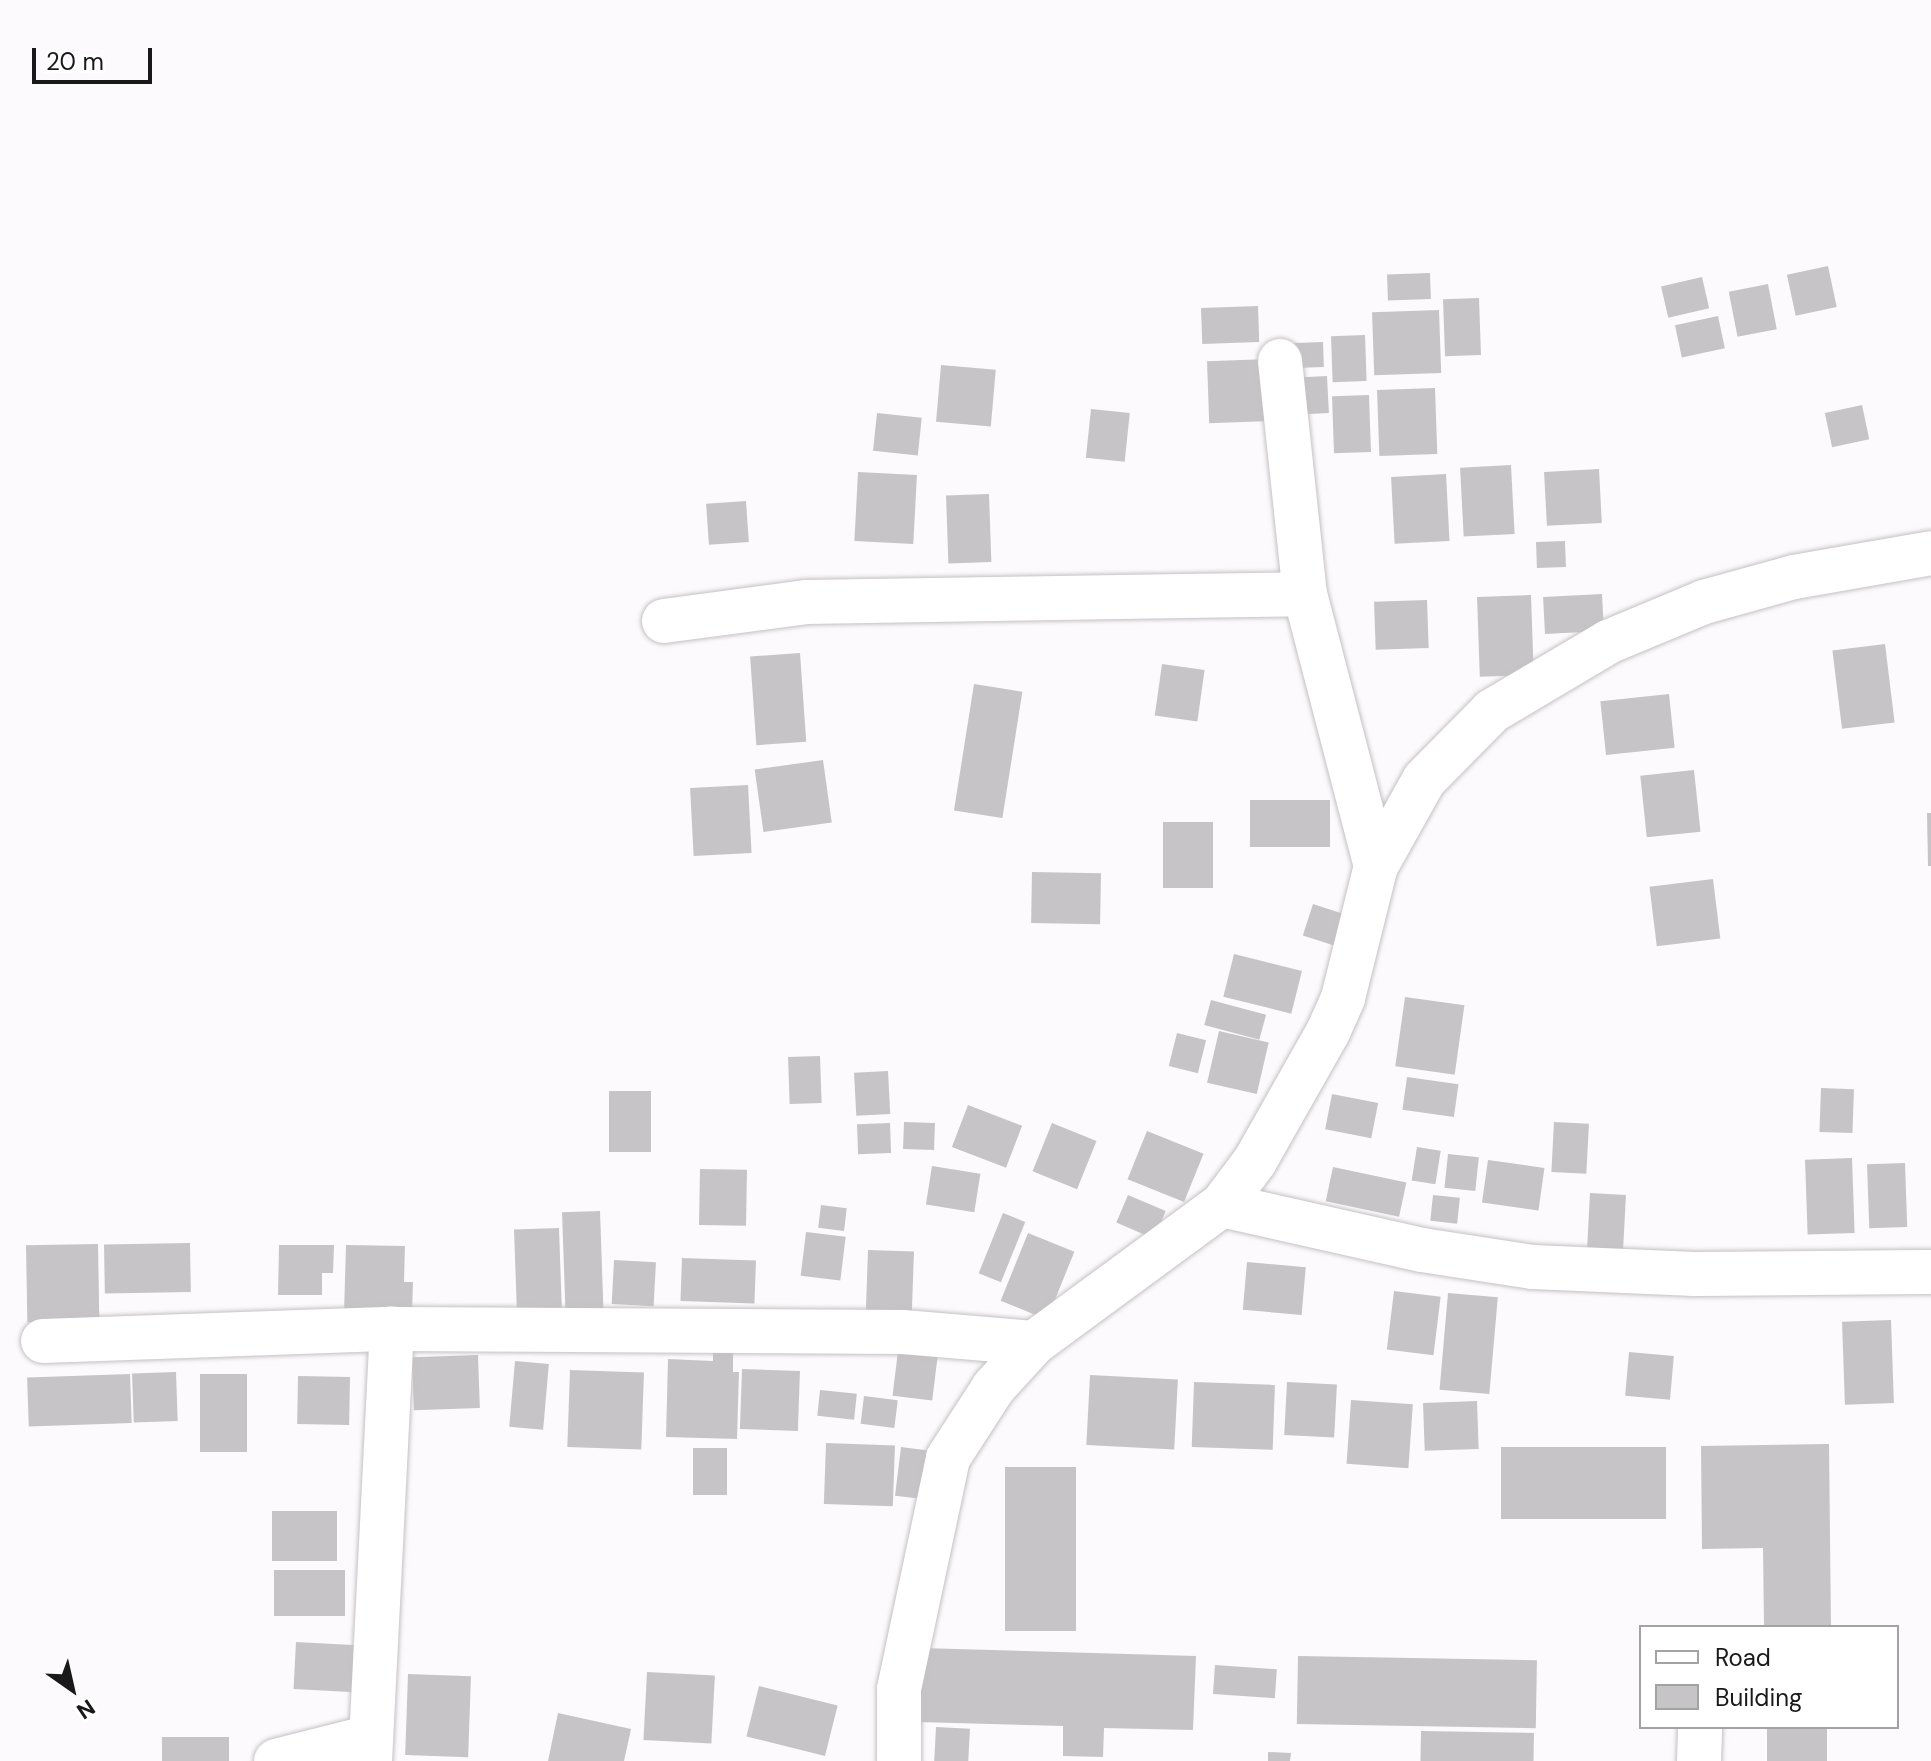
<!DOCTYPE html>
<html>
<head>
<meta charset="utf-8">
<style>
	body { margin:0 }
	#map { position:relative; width:1931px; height:1761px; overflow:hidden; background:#fdfafd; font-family:"DM Sans",sans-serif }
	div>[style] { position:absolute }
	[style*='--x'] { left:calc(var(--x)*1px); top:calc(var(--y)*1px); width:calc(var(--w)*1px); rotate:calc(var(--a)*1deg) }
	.building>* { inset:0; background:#c7c4c7; transform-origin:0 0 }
	.roads { filter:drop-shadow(0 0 2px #c4c1c3) drop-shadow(0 0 2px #c4c1c3) }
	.minor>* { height:44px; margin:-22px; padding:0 22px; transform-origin:22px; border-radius:22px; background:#fff }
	span { translate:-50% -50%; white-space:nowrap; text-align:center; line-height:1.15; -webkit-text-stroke:7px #fff; paint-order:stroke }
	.legend { position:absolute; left:1639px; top:1625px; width:260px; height:104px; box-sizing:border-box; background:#fff; border:2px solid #a3a3a3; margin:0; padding:10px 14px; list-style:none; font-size:24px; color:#1a191a }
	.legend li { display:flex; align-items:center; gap:16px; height:40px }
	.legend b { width:40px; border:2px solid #a3a3a3 }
	.north { position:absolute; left:32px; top:1649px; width:80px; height:80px; -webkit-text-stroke:6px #fff; paint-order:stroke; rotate:146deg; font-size:22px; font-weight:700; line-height:32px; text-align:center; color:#1a191a }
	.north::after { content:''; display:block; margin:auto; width:28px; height:36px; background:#1a191a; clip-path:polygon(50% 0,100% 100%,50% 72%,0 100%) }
	.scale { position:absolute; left:32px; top:48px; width:120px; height:36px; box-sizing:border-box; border:4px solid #1a191a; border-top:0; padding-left:10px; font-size:24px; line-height:28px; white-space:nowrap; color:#1a191a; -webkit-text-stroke:6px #fff; paint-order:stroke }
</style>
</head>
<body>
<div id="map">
	<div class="building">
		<div style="left:1828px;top:266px;width:42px;height:42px;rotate:78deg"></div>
		<div style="left:1430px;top:273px;width:26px;height:43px;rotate:88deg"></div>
		<div style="left:1702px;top:277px;width:32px;height:42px;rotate:77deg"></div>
		<div style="left:1768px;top:284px;width:46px;height:40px;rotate:79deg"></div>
		<div style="left:1479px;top:298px;width:57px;height:36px;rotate:88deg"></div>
		<div style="left:1258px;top:306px;width:36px;height:57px;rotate:88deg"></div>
		<div style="left:1439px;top:310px;width:63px;height:67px;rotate:88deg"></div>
		<div style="left:1718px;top:316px;width:33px;height:44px;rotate:78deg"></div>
		<div style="left:1365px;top:335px;width:46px;height:34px;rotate:88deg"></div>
		<div style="left:1323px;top:342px;width:25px;height:29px;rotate:88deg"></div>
		<div style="left:1269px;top:359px;width:62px;height:62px;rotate:88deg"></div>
		<div style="left:941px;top:365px;width:55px;height:57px;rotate:5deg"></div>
		<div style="left:1327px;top:376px;width:37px;height:25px;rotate:87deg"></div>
		<div style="left:1435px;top:388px;width:66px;height:58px;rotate:88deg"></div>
		<div style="left:1369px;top:395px;width:57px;height:37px;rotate:88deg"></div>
		<div style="left:1862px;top:405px;width:35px;height:38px;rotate:78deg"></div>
		<div style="left:1091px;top:409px;width:39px;height:49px;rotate:6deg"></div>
		<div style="left:877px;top:413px;width:45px;height:38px;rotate:6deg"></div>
		<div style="left:1511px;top:465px;width:69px;height:51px;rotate:87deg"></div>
		<div style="left:1599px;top:469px;width:54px;height:55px;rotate:87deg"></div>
		<div style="left:858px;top:472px;width:59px;height:69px;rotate:3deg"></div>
		<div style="left:1446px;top:474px;width:67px;height:55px;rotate:87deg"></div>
		<div style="left:989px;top:494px;width:68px;height:43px;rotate:88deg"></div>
		<div style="left:746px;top:501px;width:41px;height:40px;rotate:86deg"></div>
		<div style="left:1565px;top:541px;width:26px;height:29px;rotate:88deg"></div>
		<div style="left:1602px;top:594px;width:37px;height:59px;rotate:87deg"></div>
		<div style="left:1531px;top:595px;width:80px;height:54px;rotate:88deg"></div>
		<div style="left:1427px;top:600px;width:48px;height:53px;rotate:88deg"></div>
		<div style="left:1885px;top:644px;width:79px;height:53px;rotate:83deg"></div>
		<div style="left:800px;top:653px;width:89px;height:50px;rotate:86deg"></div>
		<div style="left:1162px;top:664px;width:43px;height:52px;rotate:8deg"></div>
		<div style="left:974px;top:684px;width:49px;height:128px;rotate:9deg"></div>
		<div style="left:1669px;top:694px;width:54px;height:69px;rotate:84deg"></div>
		<div style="left:823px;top:760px;width:63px;height:69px;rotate:82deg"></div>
		<div style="left:1694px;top:770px;width:62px;height:54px;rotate:84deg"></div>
		<div style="left:748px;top:785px;width:68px;height:58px;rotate:87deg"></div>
		<div style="left:1250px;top:800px;width:80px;height:47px"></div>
		<div style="clip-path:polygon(1927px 813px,1931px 813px,1931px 866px,1928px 866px)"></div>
		<div style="left:1163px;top:822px;width:50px;height:66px"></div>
		<div style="left:1032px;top:872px;width:69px;height:51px;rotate:1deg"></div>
		<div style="left:1713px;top:879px;width:60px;height:64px;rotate:83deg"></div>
		<div style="left:1313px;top:904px;width:46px;height:33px;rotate:18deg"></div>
		<div style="left:1234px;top:954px;width:70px;height:44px;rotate:14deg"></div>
		<div style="left:1405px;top:997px;width:60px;height:70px;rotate:8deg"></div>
		<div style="left:1211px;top:1000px;width:57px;height:26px;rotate:15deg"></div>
		<div style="left:1219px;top:1031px;width:51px;height:53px;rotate:13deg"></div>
		<div style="left:1177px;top:1033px;width:30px;height:34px;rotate:14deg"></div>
		<div style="left:820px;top:1056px;width:47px;height:32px;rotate:88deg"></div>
		<div style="left:888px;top:1071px;width:43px;height:34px;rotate:87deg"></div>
		<div style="left:1407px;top:1077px;width:52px;height:33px;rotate:8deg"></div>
		<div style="left:1821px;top:1088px;width:33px;height:44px;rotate:2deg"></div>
		<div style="left:609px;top:1091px;width:42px;height:61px"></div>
		<div style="left:1332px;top:1094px;width:47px;height:36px;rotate:11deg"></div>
		<div style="left:968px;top:1105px;width:58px;height:45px;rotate:21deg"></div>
		<div style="left:904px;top:1122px;width:31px;height:27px;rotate:2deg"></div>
		<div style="left:1554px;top:1122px;width:35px;height:50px;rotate:3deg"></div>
		<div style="left:890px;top:1123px;width:30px;height:33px;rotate:88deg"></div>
		<div style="left:1052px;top:1123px;width:48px;height:52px;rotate:22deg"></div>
		<div style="left:1147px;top:1131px;width:61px;height:52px;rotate:22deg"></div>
		<div style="left:1417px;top:1147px;width:24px;height:34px;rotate:9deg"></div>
		<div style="left:1448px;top:1154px;width:31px;height:34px;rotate:6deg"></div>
		<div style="left:1852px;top:1158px;width:75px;height:47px;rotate:88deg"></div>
		<div style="left:1488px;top:1160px;width:57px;height:43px;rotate:8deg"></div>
		<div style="left:1905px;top:1163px;width:64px;height:38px;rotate:88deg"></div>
		<div style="left:932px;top:1166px;width:49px;height:39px;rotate:9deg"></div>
		<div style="left:1333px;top:1167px;width:75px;height:35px;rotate:12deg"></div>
		<div style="left:700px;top:1169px;width:47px;height:56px;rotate:1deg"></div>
		<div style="left:1590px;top:1193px;width:36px;height:57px;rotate:3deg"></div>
		<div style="left:1128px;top:1195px;width:41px;height:30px;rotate:23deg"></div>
		<div style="left:1433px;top:1195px;width:27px;height:26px;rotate:6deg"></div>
		<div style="left:821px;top:1205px;width:26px;height:23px;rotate:7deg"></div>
		<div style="left:600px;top:1211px;width:103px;height:38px;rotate:88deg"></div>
		<div style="left:1003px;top:1213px;width:24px;height:65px;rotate:22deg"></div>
		<div style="left:559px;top:1228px;width:87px;height:45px;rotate:88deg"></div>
		<div style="left:806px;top:1232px;width:40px;height:44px;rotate:7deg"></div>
		<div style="left:1028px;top:1233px;width:50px;height:73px;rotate:22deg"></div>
		<div style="left:190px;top:1243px;width:49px;height:86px;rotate:89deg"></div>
		<div style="left:98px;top:1244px;width:77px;height:72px;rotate:89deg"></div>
		<div style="clip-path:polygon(279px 1245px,334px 1245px,333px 1273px,322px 1273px,322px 1295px,278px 1295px)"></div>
		<div style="clip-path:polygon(346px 1245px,405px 1246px,404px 1282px,413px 1282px,412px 1314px,344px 1313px)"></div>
		<div style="left:868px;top:1250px;width:46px;height:67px;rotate:2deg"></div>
		<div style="left:682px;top:1258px;width:74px;height:43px;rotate:2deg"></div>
		<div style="left:614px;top:1260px;width:42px;height:44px;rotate:3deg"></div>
		<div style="left:1247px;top:1262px;width:59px;height:48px;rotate:5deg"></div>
		<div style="left:1394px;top:1291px;width:47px;height:59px;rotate:7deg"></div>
		<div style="left:1448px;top:1293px;width:50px;height:97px;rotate:5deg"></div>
		<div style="left:1891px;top:1320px;width:83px;height:49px;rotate:88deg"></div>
		<div style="clip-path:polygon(713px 1348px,733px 1349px,733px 1372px,739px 1372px,737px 1439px,666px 1437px,668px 1359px,713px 1361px)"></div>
		<div style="left:898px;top:1351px;width:40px;height:45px;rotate:7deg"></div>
		<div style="left:1629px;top:1352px;width:45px;height:44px;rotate:5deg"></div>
		<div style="left:478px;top:1355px;width:53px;height:66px;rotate:88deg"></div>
		<div style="left:515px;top:1361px;width:34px;height:66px;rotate:5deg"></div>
		<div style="left:742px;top:1369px;width:58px;height:60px;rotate:2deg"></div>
		<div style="left:570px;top:1370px;width:74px;height:77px;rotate:2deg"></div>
		<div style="left:176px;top:1372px;width:49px;height:44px;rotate:88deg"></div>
		<div style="left:130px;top:1374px;width:49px;height:103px;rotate:88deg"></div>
		<div style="left:200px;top:1374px;width:47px;height:78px"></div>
		<div style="left:1090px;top:1375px;width:88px;height:70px;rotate:3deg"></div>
		<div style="left:298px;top:1376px;width:52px;height:48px;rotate:1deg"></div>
		<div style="left:1194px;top:1382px;width:81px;height:65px;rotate:2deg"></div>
		<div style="left:1287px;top:1382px;width:50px;height:53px;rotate:3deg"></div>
		<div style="left:820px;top:1390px;width:37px;height:26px;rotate:6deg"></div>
		<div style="left:864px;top:1396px;width:34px;height:28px;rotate:7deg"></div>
		<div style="left:1351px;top:1400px;width:62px;height:64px;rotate:4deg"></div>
		<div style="left:1477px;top:1401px;width:48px;height:54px;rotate:88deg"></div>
		<div style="left:826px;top:1443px;width:69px;height:61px;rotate:2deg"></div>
		<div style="clip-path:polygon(1829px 1444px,1831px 1627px,1764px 1627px,1763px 1548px,1702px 1549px,1701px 1446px)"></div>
		<div style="left:901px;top:1447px;width:26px;height:49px;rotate:7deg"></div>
		<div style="left:1501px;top:1447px;width:165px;height:72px"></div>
		<div style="left:693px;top:1448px;width:34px;height:47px"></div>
		<div style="left:1005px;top:1467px;width:71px;height:164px"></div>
		<div style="left:337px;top:1511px;width:50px;height:65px;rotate:90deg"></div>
		<div style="left:274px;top:1570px;width:71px;height:46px"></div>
		<div style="left:296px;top:1642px;width:66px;height:47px;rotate:3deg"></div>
		<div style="clip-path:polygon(921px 1648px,1196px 1656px,1193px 1730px,1104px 1728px,1103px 1757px,1063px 1756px,1063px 1726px,918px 1722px)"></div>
		<div style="left:1298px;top:1656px;width:239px;height:68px;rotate:1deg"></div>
		<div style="left:1215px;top:1665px;width:62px;height:29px;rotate:4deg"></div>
		<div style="left:647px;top:1672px;width:68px;height:68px;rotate:3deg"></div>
		<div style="left:408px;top:1674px;width:63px;height:81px;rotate:2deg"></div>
		<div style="left:759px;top:1686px;width:81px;height:52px;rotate:14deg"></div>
		<div style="clip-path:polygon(558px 1713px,631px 1729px,624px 1761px,548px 1761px)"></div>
		<div style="left:936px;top:1727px;width:34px;height:34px;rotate:3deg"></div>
		<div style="left:1767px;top:1727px;width:60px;height:34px"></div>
		<div style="left:1421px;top:1731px;width:113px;height:30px;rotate:1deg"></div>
		<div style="left:229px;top:1737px;width:24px;height:67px;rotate:90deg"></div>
		<div style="clip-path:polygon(1268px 1752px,1291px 1753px,1290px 1761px,1268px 1761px)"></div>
	</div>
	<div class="roads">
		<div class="minor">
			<div style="--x:1280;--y:361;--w:234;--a:83.9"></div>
			<div style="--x:1305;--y:594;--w:281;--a:75.4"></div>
			<div style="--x:664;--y:621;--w:143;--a:-7.6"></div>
			<div style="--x:806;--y:602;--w:499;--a:-0.9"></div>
			<div style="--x:1222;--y:1205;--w:205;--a:12.7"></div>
			<div style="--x:1422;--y:1250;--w:112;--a:8.7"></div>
			<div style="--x:1533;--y:1267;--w:161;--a:2.5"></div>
			<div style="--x:1694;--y:1274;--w:237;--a:-0.5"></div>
			<div style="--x:43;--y:1341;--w:349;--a:-2"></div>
			<div style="--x:392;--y:1329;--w:511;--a:0.34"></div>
			<div style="--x:903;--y:1332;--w:131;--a:4.8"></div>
			<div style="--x:276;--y:1761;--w:98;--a:-14.2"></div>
			<div style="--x:370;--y:1761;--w:433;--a:-87.1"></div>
			<div style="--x:899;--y:1761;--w:72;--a:-90"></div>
			<div style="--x:899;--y:1689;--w:236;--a:-78"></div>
			<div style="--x:948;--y:1458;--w:85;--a:-57.1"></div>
			<div style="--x:994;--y:1387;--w:59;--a:-47.7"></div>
			<div style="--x:1034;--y:1343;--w:233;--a:-36.3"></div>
			<div style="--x:1222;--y:1205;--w:55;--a:-53.1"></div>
			<div style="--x:1255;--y:1161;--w:148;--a:-60.5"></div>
			<div style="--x:1328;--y:1032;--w:37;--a:-66"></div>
			<div style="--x:1343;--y:998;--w:136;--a:-76"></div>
			<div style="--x:1376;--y:866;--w:98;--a:-60.8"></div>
			<div style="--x:1424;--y:780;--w:97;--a:-45.4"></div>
			<div style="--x:1492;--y:711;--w:135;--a:-30.7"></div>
			<div style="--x:1608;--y:642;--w:104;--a:-22.6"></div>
			<div style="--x:1704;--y:602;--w:93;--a:-15.5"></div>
			<div style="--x:1794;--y:577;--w:139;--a:-9.9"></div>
			<div style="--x:1699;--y:1761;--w:34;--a:-88"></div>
		</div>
	</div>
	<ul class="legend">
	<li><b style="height:10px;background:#fff"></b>Road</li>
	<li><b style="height:22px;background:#c7c4c7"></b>Building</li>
	</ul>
	<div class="north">N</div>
	<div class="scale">20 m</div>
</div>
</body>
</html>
